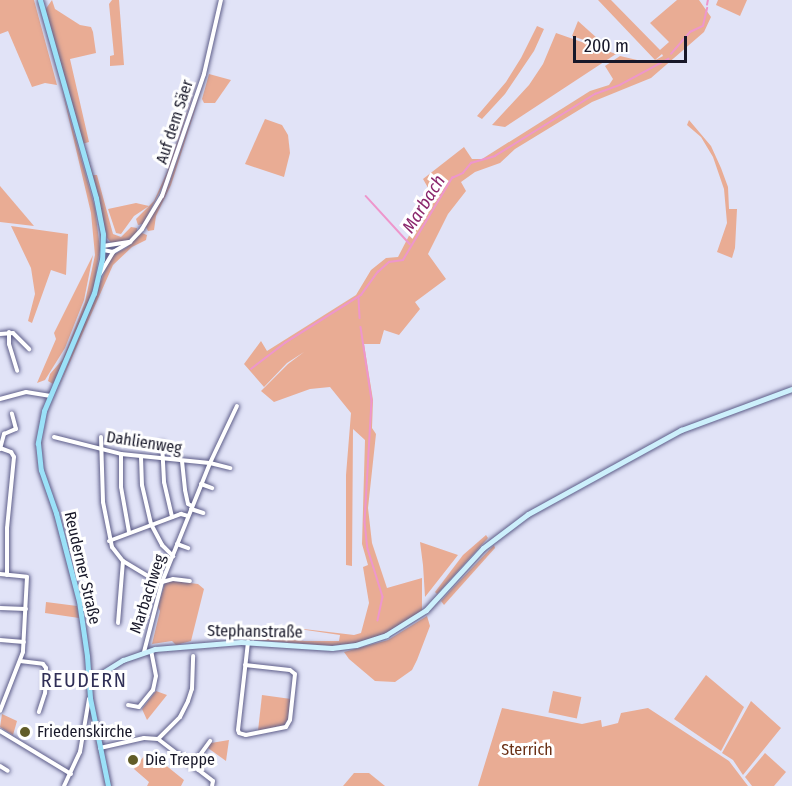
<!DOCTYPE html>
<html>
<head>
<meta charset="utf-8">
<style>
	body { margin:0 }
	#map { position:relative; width:792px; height:786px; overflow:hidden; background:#e1e3f7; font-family:"Fira Sans Condensed",sans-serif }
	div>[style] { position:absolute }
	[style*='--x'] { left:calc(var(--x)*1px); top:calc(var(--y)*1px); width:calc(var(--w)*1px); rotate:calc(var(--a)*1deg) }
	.green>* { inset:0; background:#e9ac94; transform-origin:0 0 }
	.stream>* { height:1.5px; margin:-0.75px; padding:0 0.75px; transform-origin:0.75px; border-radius:0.75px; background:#ee96cc }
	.roads { filter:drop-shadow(0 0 2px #5c5c88) drop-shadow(0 0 2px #5c5c88) }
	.street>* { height:4px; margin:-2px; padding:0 2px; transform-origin:2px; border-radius:2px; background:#fff }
	.secondary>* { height:5px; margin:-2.5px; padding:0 2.5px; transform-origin:2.5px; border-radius:2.5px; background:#cdf0fc }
	.primary>* { height:5px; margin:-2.5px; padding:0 2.5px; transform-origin:2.5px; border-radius:2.5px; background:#9be1f8 }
	.dots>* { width:16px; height:16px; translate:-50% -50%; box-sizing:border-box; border:3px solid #fff; border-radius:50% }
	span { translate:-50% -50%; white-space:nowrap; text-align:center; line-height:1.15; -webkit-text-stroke:6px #fff; paint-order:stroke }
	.street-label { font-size:16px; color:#181829 }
	.poi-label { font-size:16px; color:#181829 }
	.left { translate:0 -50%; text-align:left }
	.park-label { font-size:16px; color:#692f14 }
	.water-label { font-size:18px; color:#8b276c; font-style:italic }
	.quarter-label { font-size:20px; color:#302f56; letter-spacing:1.5px }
	.scale { position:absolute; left:573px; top:36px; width:114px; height:27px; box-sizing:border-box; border:3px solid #181829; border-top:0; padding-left:8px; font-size:18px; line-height:21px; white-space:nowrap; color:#181829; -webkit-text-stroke:4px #fff; paint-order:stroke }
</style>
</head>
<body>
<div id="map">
	<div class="green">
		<div style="clip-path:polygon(0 0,34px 0,57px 85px,45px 83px,32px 87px,8px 31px,0 34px)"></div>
		<div style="clip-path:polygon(52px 0,55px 9px,80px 25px,91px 27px,93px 32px,96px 53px,70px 59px,89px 142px,82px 144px,45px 10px)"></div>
		<div style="clip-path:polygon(112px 0,119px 0,124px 65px,110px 66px,110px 56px,114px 55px,109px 4px)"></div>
		<div style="clip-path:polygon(evenodd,598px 0,611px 0,660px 50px,669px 42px,650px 23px,677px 0,699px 0,711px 17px,704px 32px,651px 78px,592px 102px,515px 149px,500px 163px,475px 172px,461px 182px,466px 191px,448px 214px,428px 254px,446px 279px,415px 302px,420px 309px,399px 335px,384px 330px,380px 344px,364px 344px,373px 400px,372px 428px,376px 434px,368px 508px,372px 543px,387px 588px,422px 578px,422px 611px,395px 630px,358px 643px,329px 646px,243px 639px,243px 632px,260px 635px,270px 629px,287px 627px,354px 635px,361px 633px,369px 603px,363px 567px,368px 565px,362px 544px,365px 440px,353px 429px,352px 566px,346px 565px,346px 475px,351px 413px,330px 387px,310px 389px,274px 402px,261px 391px,288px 364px,304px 352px,287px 363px,264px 387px,244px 364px,261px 341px,267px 351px,356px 295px,371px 270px,386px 258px,398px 257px,431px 193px,423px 179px,464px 147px,472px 159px,482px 159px,590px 91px,609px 85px,613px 79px,605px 66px,620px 56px,650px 63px,663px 56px,662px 54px,655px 60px,598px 0,299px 629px,340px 635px,339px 641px,305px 641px,270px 638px,270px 632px,299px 629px)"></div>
		<div style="clip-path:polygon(718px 0,747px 0,740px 16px,716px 5px)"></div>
		<div style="clip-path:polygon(578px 21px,608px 48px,572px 36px)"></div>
		<div style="clip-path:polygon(537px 26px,544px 29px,534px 51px,505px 94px,482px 119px,477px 116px,506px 82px,521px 58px)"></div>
		<div style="clip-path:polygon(556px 33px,616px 54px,505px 127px,492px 125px,529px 85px,543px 64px)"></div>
		<div style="clip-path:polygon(209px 74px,231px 80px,215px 103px,204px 103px,202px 99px)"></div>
		<div style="clip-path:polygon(199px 76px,166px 180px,143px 224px,138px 225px,136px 219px,154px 201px,167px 172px)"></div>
		<div style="clip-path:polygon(205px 79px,171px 185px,156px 216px,154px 230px,148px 231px,146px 227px,169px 184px)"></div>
		<div style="clip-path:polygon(62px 90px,95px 208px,100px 249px,94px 286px,84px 314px,53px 384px,48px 381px,50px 374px,63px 359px,85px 302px,95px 255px,91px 213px)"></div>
		<div style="clip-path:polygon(265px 119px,282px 125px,288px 135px,290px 153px,284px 177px,245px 164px)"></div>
		<div style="clip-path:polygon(689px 120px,711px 146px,721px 168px,728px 187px,729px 209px,737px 209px,735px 248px,732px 258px,717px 252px,727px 223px,724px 189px,713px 157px,701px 137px,687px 125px)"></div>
		<div style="clip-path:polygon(85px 147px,93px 175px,97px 175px,113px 234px,121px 237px,131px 227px,137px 228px,137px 232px,127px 241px,112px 244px,107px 238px)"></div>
		<div style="clip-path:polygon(0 186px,34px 226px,0 222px)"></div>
		<div style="clip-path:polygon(136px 203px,149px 206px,134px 216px,121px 234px,116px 233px,108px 209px)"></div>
		<div style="clip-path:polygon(11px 226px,68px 234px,66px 275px,51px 270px,32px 323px,28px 321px,35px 294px,31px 268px)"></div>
		<div style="clip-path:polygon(142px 233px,147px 235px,146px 240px,132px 247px,113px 265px,59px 387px,107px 266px,113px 255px,126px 248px)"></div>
		<div style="clip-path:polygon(93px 255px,84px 300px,65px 348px,45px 380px,37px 383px,56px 339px,54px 333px)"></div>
		<div style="clip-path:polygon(486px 535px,488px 538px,437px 594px,435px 592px,463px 555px)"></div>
		<div style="clip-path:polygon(420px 542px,458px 555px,425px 597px,423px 565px)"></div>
		<div style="clip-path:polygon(494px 545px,495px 548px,444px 605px,441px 601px,451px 590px)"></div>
		<div style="clip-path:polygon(174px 581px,198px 584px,204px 589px,191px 641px,176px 645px,172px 641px,152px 644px,160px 611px,158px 607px,165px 583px)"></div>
		<div style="clip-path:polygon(46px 602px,77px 606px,79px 618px,45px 613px)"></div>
		<div style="clip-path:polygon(427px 616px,430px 626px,417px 660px,412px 670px,395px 682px,375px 681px,349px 659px,344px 652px,388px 640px)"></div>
		<div style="clip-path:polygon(706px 675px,744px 707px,721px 751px,674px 719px)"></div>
		<div style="clip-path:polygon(156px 691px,167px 695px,147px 720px,142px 709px)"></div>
		<div style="left:553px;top:691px;width:29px;height:22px;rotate:12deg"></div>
		<div style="clip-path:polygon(262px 695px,291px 699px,288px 719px,284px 725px,258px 731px)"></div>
		<div style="clip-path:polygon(751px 701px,781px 728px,743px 775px,733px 760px,722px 753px)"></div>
		<div style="clip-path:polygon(502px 708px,582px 724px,601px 720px,602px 727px,618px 723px,621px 713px,648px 708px,729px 761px,748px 786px,478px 786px)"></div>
		<div style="clip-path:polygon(2px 714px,17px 721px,13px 735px,0 727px)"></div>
		<div style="clip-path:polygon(229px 740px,226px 761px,208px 748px,211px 743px)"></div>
		<div style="clip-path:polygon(148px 751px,184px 780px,181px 786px,147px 786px,149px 782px,134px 769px)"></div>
		<div style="clip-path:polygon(765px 753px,786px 772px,774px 786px,752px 786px,745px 777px)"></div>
		<div style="clip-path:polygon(354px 773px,369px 773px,385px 786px,343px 786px)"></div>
	</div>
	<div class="stream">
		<div style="--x:707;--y:5;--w:5;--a:-79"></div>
		<div style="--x:671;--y:54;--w:29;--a:-49"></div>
		<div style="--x:690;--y:32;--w:14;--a:-25"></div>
		<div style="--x:703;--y:26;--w:18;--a:-77"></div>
		<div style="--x:366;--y:196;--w:65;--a:47.5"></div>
		<div style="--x:359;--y:298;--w:20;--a:87"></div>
		<div style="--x:361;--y:327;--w:75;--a:81.5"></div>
		<div style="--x:372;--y:401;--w:121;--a:93.3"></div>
		<div style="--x:365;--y:522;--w:27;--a:84"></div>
		<div style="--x:368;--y:549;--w:50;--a:72.6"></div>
		<div style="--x:383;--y:597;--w:24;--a:102"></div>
		<div style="--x:251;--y:369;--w:43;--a:-37.4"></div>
		<div style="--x:285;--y:343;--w:90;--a:-32.3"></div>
		<div style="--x:361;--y:295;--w:29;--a:-54"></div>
		<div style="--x:378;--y:272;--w:15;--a:-42"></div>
		<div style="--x:389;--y:262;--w:14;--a:-8"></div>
		<div style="--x:403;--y:260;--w:96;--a:-59.1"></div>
		<div style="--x:452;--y:178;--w:12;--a:-24"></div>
		<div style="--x:463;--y:173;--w:13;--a:-51"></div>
		<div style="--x:471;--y:163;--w:25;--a:-16"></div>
		<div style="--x:495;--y:156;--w:118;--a:-31.8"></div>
		<div style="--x:595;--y:94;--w:27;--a:-20"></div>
		<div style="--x:620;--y:85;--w:55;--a:-28.4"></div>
	</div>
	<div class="roads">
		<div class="street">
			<div style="--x:103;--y:246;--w:26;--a:-9"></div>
			<div style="--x:103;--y:250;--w:10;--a:11"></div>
			<div style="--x:113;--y:252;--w:20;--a:-30"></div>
			<div style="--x:130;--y:242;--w:18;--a:-47"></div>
			<div style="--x:142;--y:229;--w:39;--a:-59"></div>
			<div style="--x:162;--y:196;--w:129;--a:-71"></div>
			<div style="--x:204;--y:74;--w:76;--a:-77.1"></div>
			<div style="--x:100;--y:274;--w:26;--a:-59"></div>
			<div style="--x:9;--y:332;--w:12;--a:90"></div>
			<div style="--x:9;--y:344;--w:28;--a:73"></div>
			<div style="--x:0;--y:334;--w:13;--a:-4"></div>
			<div style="--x:13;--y:333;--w:23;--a:45"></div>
			<div style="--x:0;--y:399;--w:27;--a:-15"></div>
			<div style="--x:26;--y:392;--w:25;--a:9"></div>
			<div style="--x:54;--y:437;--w:69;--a:14.2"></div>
			<div style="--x:121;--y:454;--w:89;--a:5.8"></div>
			<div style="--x:210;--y:463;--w:21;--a:14"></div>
			<div style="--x:101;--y:437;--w:65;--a:88.2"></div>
			<div style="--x:103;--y:502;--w:46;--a:78.7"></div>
			<div style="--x:112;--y:547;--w:18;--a:52"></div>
			<div style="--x:123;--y:561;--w:29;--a:31"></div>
			<div style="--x:148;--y:576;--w:15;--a:23"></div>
			<div style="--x:162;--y:582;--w:11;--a:-15"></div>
			<div style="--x:173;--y:579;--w:17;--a:7"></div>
			<div style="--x:162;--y:443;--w:39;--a:87"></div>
			<div style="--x:164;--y:482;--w:36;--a:77"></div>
			<div style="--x:0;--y:448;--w:12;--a:20"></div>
			<div style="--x:11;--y:452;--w:6;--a:59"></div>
			<div style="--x:14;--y:457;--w:71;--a:95.6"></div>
			<div style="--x:7;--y:528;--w:47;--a:90"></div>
			<div style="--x:0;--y:449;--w:16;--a:-75"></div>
			<div style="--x:4;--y:434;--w:13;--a:-23"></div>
			<div style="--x:16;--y:429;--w:16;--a:-105"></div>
			<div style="--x:121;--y:454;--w:33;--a:90"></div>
			<div style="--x:121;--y:487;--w:46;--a:79.9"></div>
			<div style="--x:141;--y:457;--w:28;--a:88"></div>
			<div style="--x:142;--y:485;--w:40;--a:77"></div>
			<div style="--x:151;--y:524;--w:24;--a:62"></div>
			<div style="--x:162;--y:545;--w:16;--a:45"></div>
			<div style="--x:182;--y:461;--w:29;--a:84"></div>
			<div style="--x:185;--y:490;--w:14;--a:78"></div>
			<div style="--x:188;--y:504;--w:4;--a:27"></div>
			<div style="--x:201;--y:484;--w:12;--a:20"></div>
			<div style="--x:191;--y:509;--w:13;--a:18"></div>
			<div style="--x:109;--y:541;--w:77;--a:-20.6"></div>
			<div style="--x:181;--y:514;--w:7;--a:16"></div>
			<div style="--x:177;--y:544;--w:12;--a:20"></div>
			<div style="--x:0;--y:574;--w:27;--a:6"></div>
			<div style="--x:27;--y:577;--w:75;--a:93.1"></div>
			<div style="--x:23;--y:652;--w:63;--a:111.3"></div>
			<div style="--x:0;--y:608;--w:26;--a:2"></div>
			<div style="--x:118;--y:623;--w:62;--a:-85.4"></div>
			<div style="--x:0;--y:640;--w:24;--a:5"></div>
			<div style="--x:144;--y:652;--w:72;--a:-75.6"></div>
			<div style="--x:162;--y:582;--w:128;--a:-68"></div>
			<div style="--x:210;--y:463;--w:63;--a:-64.7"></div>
			<div style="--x:20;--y:661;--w:23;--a:7"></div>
			<div style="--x:43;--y:664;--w:5;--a:53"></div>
			<div style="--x:46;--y:668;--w:25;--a:92"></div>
			<div style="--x:45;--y:693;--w:20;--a:108"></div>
			<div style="--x:245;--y:665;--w:45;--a:6.3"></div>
			<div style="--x:290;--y:670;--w:6;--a:39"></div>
			<div style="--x:295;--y:674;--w:46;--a:96.2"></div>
			<div style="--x:290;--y:720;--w:8;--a:120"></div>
			<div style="--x:286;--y:727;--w:41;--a:168.7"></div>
			<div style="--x:246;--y:735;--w:7;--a:-164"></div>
			<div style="--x:239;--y:733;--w:3;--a:-108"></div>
			<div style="--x:238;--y:730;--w:89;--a:-83.5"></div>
			<div style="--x:128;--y:705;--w:11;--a:10"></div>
			<div style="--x:139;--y:707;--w:22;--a:-51"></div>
			<div style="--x:153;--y:690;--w:14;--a:-78"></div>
			<div style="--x:156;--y:676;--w:25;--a:-101"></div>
			<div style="--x:0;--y:731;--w:83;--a:31.2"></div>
			<div style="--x:158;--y:739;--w:31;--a:-45"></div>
			<div style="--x:180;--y:717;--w:18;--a:-63"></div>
			<div style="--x:188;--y:701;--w:13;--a:-72"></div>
			<div style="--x:192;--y:689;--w:33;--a:-88"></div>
			<div style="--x:100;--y:748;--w:45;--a:-12.8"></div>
			<div style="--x:144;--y:738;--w:14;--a:4"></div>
			<div style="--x:158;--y:739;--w:69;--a:37.4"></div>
			<div style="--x:213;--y:781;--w:5;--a:101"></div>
			<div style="--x:0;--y:766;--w:9;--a:32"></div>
			<div style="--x:192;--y:766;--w:31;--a:-54"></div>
			<div style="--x:64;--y:786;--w:38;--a:-65"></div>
			<div style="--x:80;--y:752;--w:54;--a:-80.4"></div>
		</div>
		<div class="secondary">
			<div style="--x:89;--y:681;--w:40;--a:-32"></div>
			<div style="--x:123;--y:660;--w:34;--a:-19"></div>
			<div style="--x:155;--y:649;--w:86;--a:-4.7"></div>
			<div style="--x:241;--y:642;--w:91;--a:3.8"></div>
			<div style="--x:332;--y:648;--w:24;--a:-7"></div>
			<div style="--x:356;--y:645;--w:32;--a:-18"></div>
			<div style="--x:386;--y:635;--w:47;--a:-32"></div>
			<div style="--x:426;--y:610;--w:84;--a:-47.4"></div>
			<div style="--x:483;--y:548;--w:56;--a:-37.1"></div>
			<div style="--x:528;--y:514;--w:175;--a:-28.8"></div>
			<div style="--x:681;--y:430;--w:118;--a:-20.3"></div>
		</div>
		<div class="primary">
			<div style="--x:40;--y:0;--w:206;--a:74.2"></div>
			<div style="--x:96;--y:198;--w:37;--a:79"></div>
			<div style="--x:103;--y:234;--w:25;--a:92"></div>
			<div style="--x:102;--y:259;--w:35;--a:103"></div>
			<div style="--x:94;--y:293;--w:128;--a:113"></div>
			<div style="--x:44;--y:411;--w:33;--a:101"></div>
			<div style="--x:38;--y:443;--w:27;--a:84"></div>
			<div style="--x:41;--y:470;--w:46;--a:70.8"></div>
			<div style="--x:56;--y:513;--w:91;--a:75.4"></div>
			<div style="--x:79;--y:601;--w:56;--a:81.7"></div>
			<div style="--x:87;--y:656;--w:42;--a:85.9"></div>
			<div style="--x:90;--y:698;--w:90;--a:78.4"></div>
		</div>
	</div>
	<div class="dots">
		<div style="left:25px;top:732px;background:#615c28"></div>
		<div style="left:133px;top:760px;background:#615c28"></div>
	</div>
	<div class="street-label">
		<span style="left:175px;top:122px;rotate:-72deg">Auf dem Säer</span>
		<span style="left:144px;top:443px;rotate:9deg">Dahlienweg</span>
		<span style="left:82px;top:568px;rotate:77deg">Reuderner Straße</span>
		<span style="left:148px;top:594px;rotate:-72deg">Marbachweg</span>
		<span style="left:255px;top:632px;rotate:1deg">Stephanstraße</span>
	</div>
	<div class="poi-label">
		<span class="left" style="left:37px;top:732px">Friedenskirche</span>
		<span class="left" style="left:145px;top:760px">Die Treppe</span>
	</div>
	<div class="park-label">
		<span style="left:527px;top:750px">Sterrich</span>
	</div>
	<div class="water-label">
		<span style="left:424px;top:204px;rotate:-58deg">Marbach</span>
	</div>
	<div class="quarter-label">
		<span style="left:84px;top:680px">REUDERN</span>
	</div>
	<div class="scale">200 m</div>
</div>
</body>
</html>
